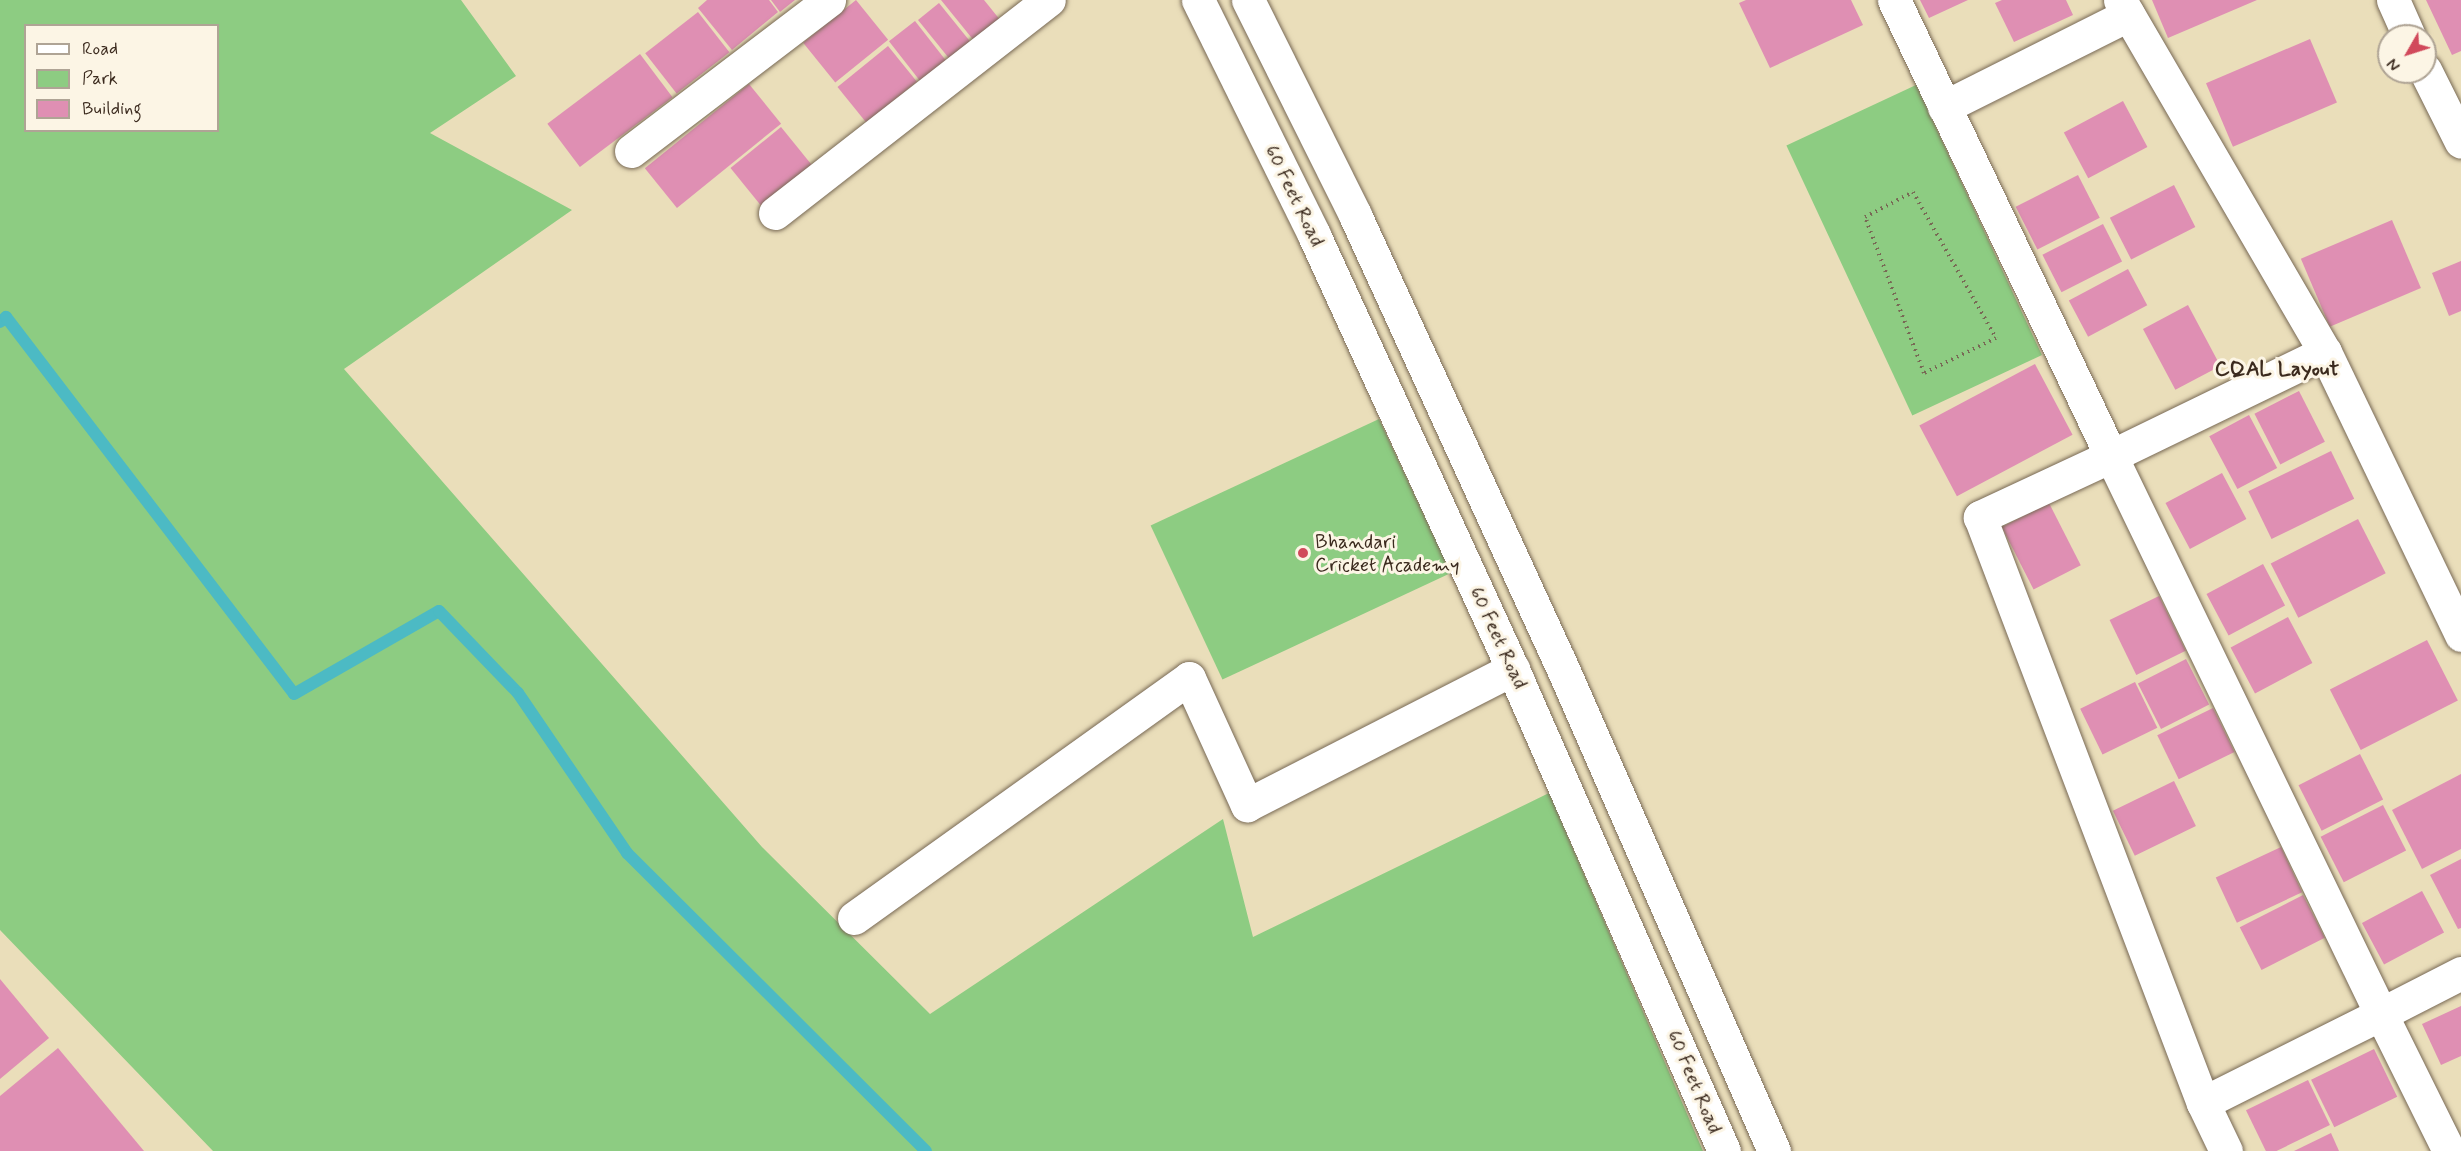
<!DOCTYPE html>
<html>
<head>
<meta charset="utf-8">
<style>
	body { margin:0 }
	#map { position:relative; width:2461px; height:1151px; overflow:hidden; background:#eadeba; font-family:Mynerve,sans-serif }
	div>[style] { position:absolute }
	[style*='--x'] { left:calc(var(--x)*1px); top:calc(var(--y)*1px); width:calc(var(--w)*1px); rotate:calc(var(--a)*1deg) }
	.green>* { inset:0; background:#8dcc82; transform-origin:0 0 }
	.stream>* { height:12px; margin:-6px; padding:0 6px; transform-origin:6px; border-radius:6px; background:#4cbac4 }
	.building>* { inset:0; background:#df8fb3; transform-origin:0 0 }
	.path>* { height:4px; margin-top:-2px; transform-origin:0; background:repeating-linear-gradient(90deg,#786955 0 1.5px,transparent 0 6px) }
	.roads { filter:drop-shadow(0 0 2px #786955) drop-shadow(0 0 2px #786955) }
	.minor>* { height:33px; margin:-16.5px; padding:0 16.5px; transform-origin:16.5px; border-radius:16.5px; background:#fff }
	.dots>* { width:16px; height:16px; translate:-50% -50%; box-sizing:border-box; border:3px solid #fcf5e5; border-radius:50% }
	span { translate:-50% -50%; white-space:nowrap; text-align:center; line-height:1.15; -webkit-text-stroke:6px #fcf5e5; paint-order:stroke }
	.street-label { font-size:20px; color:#3b2a1e }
	.poi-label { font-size:20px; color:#3b2a1e }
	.left { translate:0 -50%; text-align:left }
	.neighbourhood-label { font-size:21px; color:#3b2a1e; font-weight:700 }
	.legend { position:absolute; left:24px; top:24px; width:195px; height:108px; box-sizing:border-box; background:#fcf5e5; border:2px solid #afa495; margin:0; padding:8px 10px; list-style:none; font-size:18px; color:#3b2a1e }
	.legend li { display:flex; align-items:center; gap:12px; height:30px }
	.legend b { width:30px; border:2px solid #afa495 }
	.north { position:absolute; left:2377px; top:24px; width:60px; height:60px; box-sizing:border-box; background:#fcf5e5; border:2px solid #afa495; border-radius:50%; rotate:231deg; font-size:16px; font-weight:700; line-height:24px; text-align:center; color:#3b2a1e }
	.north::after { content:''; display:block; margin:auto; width:21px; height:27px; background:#d1495b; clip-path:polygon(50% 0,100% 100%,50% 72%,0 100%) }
</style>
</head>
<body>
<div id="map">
	<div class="green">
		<div style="clip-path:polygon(evenodd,0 0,461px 0,516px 76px,430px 133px,572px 210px,344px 369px,762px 847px,930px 1014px,1223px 819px,1253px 937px,1549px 793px,1703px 1151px,213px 1151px,0 930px,0 0,26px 26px,218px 26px,218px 130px,26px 130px,26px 26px)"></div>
		<div style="left:1916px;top:85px;width:298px;height:143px;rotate:65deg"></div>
		<div style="left:1379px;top:419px;width:170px;height:252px;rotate:65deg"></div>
	</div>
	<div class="stream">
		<div style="--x:0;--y:322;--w:8;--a:-40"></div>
		<div style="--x:6;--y:317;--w:474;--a:52.6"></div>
		<div style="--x:294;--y:694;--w:167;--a:-29.8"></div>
		<div style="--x:439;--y:611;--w:114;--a:46.1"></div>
		<div style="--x:518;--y:693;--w:194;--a:55.7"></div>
		<div style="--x:627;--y:853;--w:422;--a:44.9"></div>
	</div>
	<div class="building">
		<div style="clip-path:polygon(707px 0,769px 0,778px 12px,732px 50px,698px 8px)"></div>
		<div style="clip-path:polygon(771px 0,795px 0,780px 12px)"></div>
		<div style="left:856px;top:0;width:51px;height:68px;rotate:51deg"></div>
		<div style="clip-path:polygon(941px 0,984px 0,1001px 21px,975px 42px)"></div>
		<div style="clip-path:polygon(1746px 0,1851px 0,1863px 25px,1770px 68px,1739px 3px)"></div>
		<div style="clip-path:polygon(1920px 0,1968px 0,1929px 18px)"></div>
		<div style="clip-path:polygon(2002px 0,2066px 0,2073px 15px,2014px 42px,1995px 3px)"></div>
		<div style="clip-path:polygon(2152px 0,2257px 0,2168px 38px)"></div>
		<div style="clip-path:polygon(2426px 0,2461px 0,2461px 51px,2452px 55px)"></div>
		<div style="left:939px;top:3px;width:53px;height:27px;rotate:51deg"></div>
		<div style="left:698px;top:12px;width:51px;height:67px;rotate:52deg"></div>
		<div style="left:915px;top:21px;width:54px;height:33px;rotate:52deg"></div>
		<div style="left:2310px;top:39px;width:69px;height:113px;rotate:67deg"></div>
		<div style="left:888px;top:46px;width:46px;height:65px;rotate:51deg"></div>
		<div style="left:640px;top:54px;width:54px;height:116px;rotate:53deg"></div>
		<div style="left:749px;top:84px;width:51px;height:134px;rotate:51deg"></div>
		<div style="left:2123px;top:101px;width:52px;height:67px;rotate:62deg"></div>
		<div style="left:781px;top:127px;width:49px;height:65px;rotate:51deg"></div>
		<div style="left:2078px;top:175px;width:48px;height:70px;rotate:63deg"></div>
		<div style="left:2174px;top:185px;width:47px;height:72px;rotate:63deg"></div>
		<div style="left:2392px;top:220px;width:74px;height:99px;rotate:67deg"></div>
		<div style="left:2103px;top:224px;width:42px;height:68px;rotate:63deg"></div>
		<div style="clip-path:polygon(2461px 261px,2461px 311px,2449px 316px,2432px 273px)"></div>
		<div style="left:2128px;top:269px;width:41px;height:67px;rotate:62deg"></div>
		<div style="left:2188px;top:305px;width:69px;height:51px;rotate:62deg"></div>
		<div style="left:2035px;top:364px;width:80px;height:131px;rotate:62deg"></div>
		<div style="left:2299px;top:391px;width:57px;height:50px;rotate:63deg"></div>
		<div style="left:2249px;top:415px;width:60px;height:45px;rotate:62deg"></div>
		<div style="left:2331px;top:451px;width:53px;height:92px;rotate:64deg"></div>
		<div style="left:2222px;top:473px;width:52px;height:64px;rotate:62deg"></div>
		<div style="left:2049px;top:503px;width:70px;height:53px;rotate:63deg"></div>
		<div style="left:2358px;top:519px;width:61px;height:98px;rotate:63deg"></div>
		<div style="left:2263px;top:564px;width:47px;height:64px;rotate:62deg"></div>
		<div style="left:2159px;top:596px;width:61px;height:55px;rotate:64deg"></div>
		<div style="left:2288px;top:617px;width:52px;height:65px;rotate:62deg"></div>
		<div style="left:2427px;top:640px;width:68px;height:109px;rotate:63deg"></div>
		<div style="left:2186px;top:659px;width:51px;height:54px;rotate:63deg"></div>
		<div style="left:2135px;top:682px;width:51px;height:61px;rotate:64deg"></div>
		<div style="left:2213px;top:708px;width:49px;height:62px;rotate:64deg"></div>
		<div style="left:2360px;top:754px;width:51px;height:69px;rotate:63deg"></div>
		<div style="clip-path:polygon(2461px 774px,2461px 849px,2422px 869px,2392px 810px)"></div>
		<div style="left:2174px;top:781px;width:50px;height:68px;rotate:64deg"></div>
		<div style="left:2383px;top:805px;width:51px;height:70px;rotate:63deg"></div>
		<div style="left:2281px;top:847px;width:50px;height:72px;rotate:65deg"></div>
		<div style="clip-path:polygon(2461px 859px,2461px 928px,2458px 929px,2430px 875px)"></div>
		<div style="left:2422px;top:891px;width:47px;height:68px;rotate:62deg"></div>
		<div style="left:2303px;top:895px;width:48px;height:71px;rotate:63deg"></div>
		<div style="clip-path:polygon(0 979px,49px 1038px,0 1079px)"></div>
		<div style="clip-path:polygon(2461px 1006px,2461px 1056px,2441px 1065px,2422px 1024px)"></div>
		<div style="clip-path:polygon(58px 1048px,144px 1151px,0 1151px,0 1096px)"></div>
		<div style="left:2374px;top:1049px;width:53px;height:70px;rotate:64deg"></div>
		<div style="left:2308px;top:1080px;width:50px;height:69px;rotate:64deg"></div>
		<div style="clip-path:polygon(2331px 1133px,2339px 1151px,2294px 1151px)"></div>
	</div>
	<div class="path">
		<div style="--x:1913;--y:192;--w:168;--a:60.4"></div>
		<div style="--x:1996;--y:338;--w:80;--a:154.1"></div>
		<div style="--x:1924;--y:373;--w:167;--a:-110.7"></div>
		<div style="--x:1865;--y:217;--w:54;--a:-27.5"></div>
	</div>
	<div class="roads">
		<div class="minor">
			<div style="--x:1198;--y:0;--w:262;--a:63.7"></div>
			<div style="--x:1314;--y:235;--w:488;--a:65.4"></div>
			<div style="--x:1517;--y:679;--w:515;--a:66.32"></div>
			<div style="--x:1248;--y:0;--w:240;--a:63.5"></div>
			<div style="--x:1355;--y:215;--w:490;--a:65.4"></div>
			<div style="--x:1559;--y:660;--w:536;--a:66.35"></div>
			<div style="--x:1894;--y:0;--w:505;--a:64.55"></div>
			<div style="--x:2111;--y:456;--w:238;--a:-25.9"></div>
			<div style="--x:2120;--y:0;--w:407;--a:59.8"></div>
			<div style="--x:2325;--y:352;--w:314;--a:64.3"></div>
			<div style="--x:2393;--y:0;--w:39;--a:66"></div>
			<div style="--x:2425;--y:70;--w:80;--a:63.4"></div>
			<div style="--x:1944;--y:107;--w:206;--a:-26.6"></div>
			<div style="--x:631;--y:151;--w:249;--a:-37.3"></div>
			<div style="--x:775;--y:213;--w:347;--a:-37.9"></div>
			<div style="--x:854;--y:918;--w:412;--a:-35.6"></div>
			<div style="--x:1189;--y:678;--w:140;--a:65.5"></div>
			<div style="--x:1247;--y:805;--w:299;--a:-27.1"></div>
			<div style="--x:2203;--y:1103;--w:199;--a:-26.6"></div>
			<div style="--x:2381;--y:1014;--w:620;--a:-115.82"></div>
			<div style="--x:2111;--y:456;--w:145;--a:155"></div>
			<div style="--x:1980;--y:517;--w:627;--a:69.17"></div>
			<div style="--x:2203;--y:1103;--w:53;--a:64.4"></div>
			<div style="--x:2449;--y:1151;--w:153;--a:-116.4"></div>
			<div style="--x:2381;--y:1014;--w:90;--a:-27.1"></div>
		</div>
	</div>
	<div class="dots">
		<div style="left:1303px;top:553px;background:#d1495b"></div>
	</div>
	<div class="street-label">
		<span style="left:1294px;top:196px;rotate:64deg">60 Feet Road</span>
		<span style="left:1498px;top:638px;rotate:65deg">60 Feet Road</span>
		<span style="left:1694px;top:1082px;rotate:67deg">60 Feet Road</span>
	</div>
	<div class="poi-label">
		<span class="left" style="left:1315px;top:554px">Bhandari<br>Cricket Academy</span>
	</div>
	<div class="neighbourhood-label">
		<span style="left:2277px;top:369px">CQAL Layout</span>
	</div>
	<ul class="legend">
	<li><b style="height:8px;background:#fff"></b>Road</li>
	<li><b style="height:16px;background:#8dcc82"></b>Park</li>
	<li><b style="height:16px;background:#df8fb3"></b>Building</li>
	</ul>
	<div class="north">N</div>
</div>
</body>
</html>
